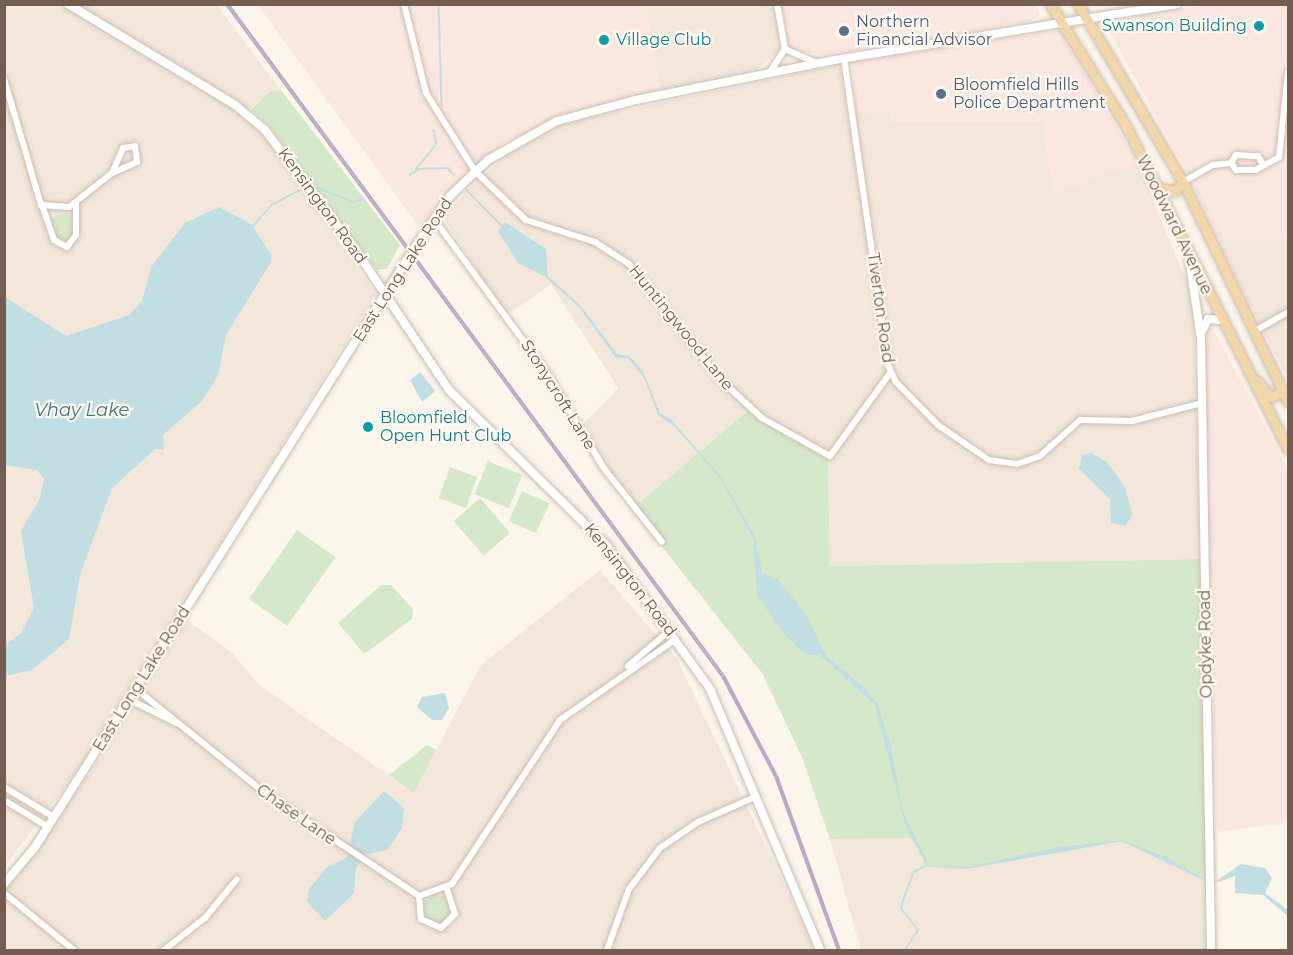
<!DOCTYPE html>
<html>
<head>
<meta charset="utf-8">
<style>
	body { margin:0 }
	#map { position:relative; width:1293px; height:955px; overflow:hidden; background:#fbf5eb; font-family:Montserrat,sans-serif }
	div>[style] { position:absolute }
	[style*='--x'] { left:calc(var(--x)*1px); top:calc(var(--y)*1px); width:calc(var(--w)*1px); rotate:calc(var(--a)*1deg) }
	.residential>* { inset:0; background:#f2e7da }
	.commercial>* { inset:0; background:#fae8e0 }
	.green>* { inset:0; background:#d6e8ca; transform-origin:0 0 }
	.round { border-radius:50% }
	.water>* { inset:0; background:#c1dee3 }
	.stream>* { height:1.5px; margin:-0.75px; padding:0 0.75px; transform-origin:0.75px; border-radius:0.75px; background:#c1dee3 }
	.roads { filter:drop-shadow(0 0 2px #ccbdb2) drop-shadow(0 0 2px #ccbdb2) }
	.minor>* { height:6px; margin:-3px; padding:0 3px; transform-origin:3px; border-radius:3px; background:#fff }
	.tertiary>* { height:8px; margin:-4px; padding:0 4px; transform-origin:4px; border-radius:4px; background:#fff }
	.secondary>* { height:8px; margin:-4px; padding:0 4px; transform-origin:4px; border-radius:4px; background:#fff }
	.primary>* { height:9px; margin:-4.5px; padding:0 4.5px; transform-origin:4.5px; border-radius:4.5px; background:#f2d7ab }
	.rail>* { height:4px; margin-top:-2px; transform-origin:0; background:repeating-linear-gradient(90deg,#fdf9f1 0 4.5px,#b8a9c4 0 9px); box-sizing:border-box; border-block:2px solid #b8a9c4 }
	.dots>* { width:16px; height:16px; translate:-50% -50%; box-sizing:border-box; border:3px solid #fdf9f1; border-radius:50% }
	span { translate:-50% -50%; white-space:nowrap; text-align:center; line-height:1.15; -webkit-text-stroke:4.5px #fdf9f1; paint-order:stroke }
	.service-label { font-size:16px; color:#4e5e75 }
	.left { translate:0 -50%; text-align:left }
	.culture-label { font-size:16px; color:#0d838f }
	.right { translate:-100% -50%; text-align:right }
	.street-label { font-size:16px; color:#745d50 }
	.water-label { font-size:18px; color:#48757e; font-style:italic }
	.frame { position:absolute; inset:0; border:6px solid #745d50; pointer-events:none }
</style>
</head>
<body>
<div id="map">
	<div class="residential">
		<div style="clip-path:polygon(5px 5px,62px 5px,247px 117px,267px 138px,376px 294px,83px 764px,5px 866px)"></div>
		<div style="clip-path:polygon(75px 5px,217px 5px,281px 90px,269px 92px,251px 110px)"></div>
		<div style="clip-path:polygon(646px 5px,774px 5px,780px 50px,756px 71px,660px 92px)"></div>
		<div style="clip-path:polygon(835px 66px,840px 68px,866px 231px,873px 230px,856px 114px,889px 110px,892px 122px,1043px 122px,1054px 194px,1137px 162px,1193px 297px,1200px 559px,830px 566px,828px 455px,751px 408px,632px 509px,583px 424px,618px 388px,551px 284px,507px 315px,444px 219px,467px 190px,510px 152px,559px 124px)"></div>
		<div style="clip-path:polygon(1288px 239px,1288px 379px,1217px 240px)"></div>
		<div style="clip-path:polygon(600px 570px,677px 659px,815px 950px,5px 950px,4px 883px,94px 767px,185px 619px,231px 652px,259px 685px,414px 793px,480px 666px)"></div>
		<div style="clip-path:polygon(912px 838px,1036px 853px,1118px 841px,1206px 879px,1208px 950px,861px 950px,830px 839px)"></div>
	</div>
	<div class="commercial">
		<div style="clip-path:polygon(1036px 4px,1040px 15px,1030px 21px,823px 55px,790px 49px,781px 5px)"></div>
		<div style="clip-path:polygon(258px 5px,646px 5px,660px 92px,559px 117px,494px 148px,419px 227px)"></div>
		<div style="clip-path:polygon(1203px 5px,1288px 5px,1288px 239px,1217px 240px,1193px 183px,1106px 26px,1113px 20px)"></div>
		<div style="clip-path:polygon(1059px 30px,1137px 162px,1054px 195px,1042px 122px,892px 122px,889px 111px,856px 114px,852px 62px)"></div>
		<div style="clip-path:polygon(1210px 323px,1288px 469px,1288px 823px,1217px 832px,1204px 348px)"></div>
	</div>
	<div class="green">
		<div style="clip-path:polygon(281px 90px,400px 245px,387px 269px,377px 270px,270px 127px,251px 110px,269px 92px)"></div>
		<div class="round" style="left:50px;top:214px;width:26px;height:26px"></div>
		<div style="clip-path:polygon(751px 408px,828px 455px,830px 566px,1200px 559px,1206px 879px,1118px 841px,959px 870px,927px 867px,912px 838px,830px 839px,802px 757px,762px 673px,632px 509px)"></div>
		<div style="left:488px;top:461px;width:37px;height:36px;rotate:22deg"></div>
		<div style="left:450px;top:467px;width:29px;height:33px;rotate:20deg"></div>
		<div style="left:522px;top:491px;width:30px;height:33px;rotate:24deg"></div>
		<div style="left:480px;top:498px;width:46px;height:35px;rotate:49deg"></div>
		<div style="left:297px;top:530px;width:47px;height:84px;rotate:35deg"></div>
		<div style="clip-path:polygon(381px 585px,391px 585px,413px 609px,412px 619px,364px 654px,338px 623px)"></div>
		<div style="clip-path:polygon(427px 745px,436px 750px,414px 793px,389px 775px)"></div>
		<div class="round" style="left:423px;top:895px;width:28px;height:28px"></div>
	</div>
	<div class="water">
		<div style="clip-path:polygon(219px 207px,251px 224px,271px 254px,271px 262px,226px 335px,218px 375px,203px 400px,163px 435px,164px 450px,155px 449px,112px 488px,80px 575px,69px 639px,32px 670px,5px 676px,5px 645px,21px 633px,34px 608px,21px 531px,40px 498px,44px 479px,37px 470px,5px 465px,5px 297px,66px 336px,129px 315px,142px 301px,151px 267px,185px 223px)"></div>
		<div style="clip-path:polygon(505px 222px,546px 249px,548px 276px,581px 306px,617px 354px,629px 356px,643px 371px,660px 413px,671px 419px,721px 477px,755px 536px,762px 573px,777px 578px,807px 616px,826px 656px,864px 687px,877px 702px,891px 746px,903px 812px,929px 865px,967px 867px,1059px 847px,1122px 840px,1166px 857px,1205px 879px,1218px 880px,1241px 864px,1265px 868px,1272px 878px,1265px 893px,1288px 910px,1288px 916px,1263px 895px,1235px 893px,1235px 876px,1218px 882px,1203px 880px,1122px 841px,967px 869px,927px 865px,906px 828px,875px 705px,820px 655px,806px 655px,785px 635px,757px 595px,753px 539px,721px 479px,675px 427px,658px 415px,644px 378px,628px 358px,616px 358px,579px 307px,544px 276px,518px 263px,498px 231px)"></div>
		<div style="clip-path:polygon(420px 372px,435px 391px,422px 402px,410px 380px)"></div>
		<div style="clip-path:polygon(1091px 453px,1106px 461px,1125px 487px,1132px 514px,1126px 526px,1111px 523px,1110px 499px,1079px 469px,1082px 455px)"></div>
		<div style="clip-path:polygon(445px 693px,449px 708px,442px 720px,432px 720px,417px 707px,422px 697px)"></div>
		<div style="clip-path:polygon(384px 791px,404px 808px,402px 828px,387px 850px,364px 855px,356px 869px,354px 893px,325px 921px,307px 902px,309px 889px,326px 868px,347px 857px,355px 822px)"></div>
	</div>
	<div class="stream">
		<div style="--x:439;--y:4;--w:102;--a:88.3"></div>
		<div style="--x:434;--y:130;--w:14;--a:78"></div>
		<div style="--x:437;--y:144;--w:32;--a:129"></div>
		<div style="--x:417;--y:169;--w:31;--a:-2"></div>
		<div style="--x:448;--y:168;--w:9;--a:49"></div>
		<div style="--x:410;--y:175;--w:9;--a:-36"></div>
		<div style="--x:316;--y:187;--w:40;--a:22"></div>
		<div style="--x:353;--y:202;--w:11;--a:-15"></div>
		<div style="--x:467;--y:190;--w:49;--a:45.8"></div>
		<div style="--x:253;--y:226;--w:28;--a:-48"></div>
		<div style="--x:272;--y:205;--w:32;--a:-28"></div>
		<div style="--x:905;--y:950;--w:24;--a:-57"></div>
		<div style="--x:918;--y:930;--w:27;--a:-129"></div>
		<div style="--x:901;--y:909;--w:9;--a:-77"></div>
		<div style="--x:903;--y:900;--w:30;--a:-69"></div>
		<div style="--x:914;--y:872;--w:15;--a:-28"></div>
	</div>
	<div class="roads">
		<div class="minor">
			<div style="--x:404;--y:4;--w:92;--a:76.1"></div>
			<div style="--x:426;--y:93;--w:92;--a:57.9"></div>
			<div style="--x:475;--y:171;--w:71;--a:43.9"></div>
			<div style="--x:526;--y:220;--w:72;--a:17.7"></div>
			<div style="--x:595;--y:242;--w:40;--a:32.9"></div>
			<div style="--x:629;--y:264;--w:149;--a:51.5"></div>
			<div style="--x:722;--y:381;--w:54;--a:42.8"></div>
			<div style="--x:762;--y:418;--w:78;--a:29.2"></div>
			<div style="--x:830;--y:456;--w:102;--a:-54.1"></div>
			<div style="--x:777;--y:4;--w:46;--a:79.9"></div>
			<div style="--x:785;--y:49;--w:34;--a:24"></div>
			<div style="--x:844;--y:58;--w:310;--a:81.8"></div>
			<div style="--x:888;--y:365;--w:19;--a:65"></div>
			<div style="--x:896;--y:382;--w:60;--a:45.7"></div>
			<div style="--x:938;--y:425;--w:62;--a:34.5"></div>
			<div style="--x:989;--y:460;--w:28;--a:8"></div>
			<div style="--x:1017;--y:464;--w:24;--a:-19"></div>
			<div style="--x:1040;--y:456;--w:54;--a:-42"></div>
			<div style="--x:1080;--y:420;--w:52;--a:1.1"></div>
			<div style="--x:1132;--y:421;--w:72;--a:-14.4"></div>
			<div style="--x:770;--y:72;--w:27;--a:-57"></div>
			<div style="--x:4;--y:79;--w:131;--a:73.6"></div>
			<div style="--x:41;--y:205;--w:28;--a:4"></div>
			<div style="--x:69;--y:207;--w:55;--a:-38.3"></div>
			<div style="--x:135;--y:146;--w:16;--a:83"></div>
			<div style="--x:137;--y:162;--w:27;--a:156"></div>
			<div style="--x:112;--y:173;--w:27;--a:-66"></div>
			<div style="--x:123;--y:148;--w:12;--a:-9"></div>
			<div style="--x:1231;--y:163;--w:9;--a:54"></div>
			<div style="--x:1236;--y:170;--w:19;--a:0"></div>
			<div style="--x:1255;--y:170;--w:27;--a:-28"></div>
			<div style="--x:1279;--y:157;--w:85;--a:-84"></div>
			<div style="--x:1231;--y:163;--w:9;--a:-58"></div>
			<div style="--x:1236;--y:155;--w:22;--a:3"></div>
			<div style="--x:1258;--y:156;--w:8;--a:60"></div>
			<div style="--x:1183;--y:182;--w:34;--a:-30"></div>
			<div style="--x:1213;--y:165;--w:18;--a:-6"></div>
			<div style="--x:42;--y:205;--w:37;--a:71"></div>
			<div style="--x:54;--y:240;--w:15;--a:28"></div>
			<div style="--x:67;--y:247;--w:15;--a:-53"></div>
			<div style="--x:76;--y:235;--w:31;--a:-90"></div>
			<div style="--x:434;--y:219;--w:191;--a:53.7"></div>
			<div style="--x:547;--y:373;--w:109;--a:59.2"></div>
			<div style="--x:603;--y:467;--w:95;--a:51.8"></div>
			<div style="--x:1253;--y:332;--w:40;--a:-29.7"></div>
			<div style="--x:628;--y:666;--w:55;--a:-40.6"></div>
			<div style="--x:136;--y:689;--w:167;--a:38.9"></div>
			<div style="--x:266;--y:794;--w:184;--a:33.7"></div>
			<div style="--x:419;--y:896;--w:35;--a:-20"></div>
			<div style="--x:452;--y:884;--w:196;--a:-56.6"></div>
			<div style="--x:560;--y:720;--w:141;--a:-34.9"></div>
			<div style="--x:130;--y:700;--w:55;--a:26.1"></div>
			<div style="--x:4;--y:787;--w:58;--a:31"></div>
			<div style="--x:4;--y:800;--w:52;--a:31.5"></div>
			<div style="--x:4;--y:893;--w:90;--a:39.2"></div>
			<div style="--x:419;--y:896;--w:23;--a:85"></div>
			<div style="--x:421;--y:919;--w:22;--a:24"></div>
			<div style="--x:441;--y:928;--w:20;--a:-45"></div>
			<div style="--x:455;--y:914;--w:26;--a:-108"></div>
			<div style="--x:164;--y:950;--w:52;--a:-38"></div>
			<div style="--x:205;--y:918;--w:50;--a:-50.6"></div>
			<div style="--x:607;--y:950;--w:65;--a:-70.2"></div>
			<div style="--x:629;--y:889;--w:51;--a:-52.9"></div>
			<div style="--x:660;--y:848;--w:46;--a:-34.4"></div>
			<div style="--x:698;--y:822;--w:64;--a:-23.8"></div>
		</div>
		<div class="tertiary">
			<div style="--x:68;--y:4;--w:194;--a:31.1"></div>
			<div style="--x:234;--y:104;--w:40;--a:40"></div>
			<div style="--x:265;--y:130;--w:149;--a:52.9"></div>
			<div style="--x:355;--y:249;--w:169;--a:56.3"></div>
			<div style="--x:449;--y:390;--w:222;--a:44.6"></div>
			<div style="--x:607;--y:546;--w:176;--a:54.2"></div>
			<div style="--x:710;--y:689;--w:283;--a:67.1"></div>
		</div>
		<div class="secondary">
			<div style="--x:1189;--y:257;--w:82;--a:81.6"></div>
			<div style="--x:1201;--y:338;--w:612;--a:89.06"></div>
			<div style="--x:1202;--y:331;--w:13;--a:-63"></div>
			<div style="--x:1208;--y:319;--w:12;--a:5"></div>
			<div style="--x:4;--y:884;--w:48;--a:-50"></div>
			<div style="--x:35;--y:847;--w:710;--a:-57.65"></div>
			<div style="--x:415;--y:247;--w:63;--a:-55.3"></div>
			<div style="--x:451;--y:195;--w:51;--a:-43.4"></div>
			<div style="--x:488;--y:160;--w:79;--a:-29.5"></div>
			<div style="--x:557;--y:121;--w:82;--a:-14.9"></div>
			<div style="--x:636;--y:100;--w:203;--a:-11.4"></div>
			<div style="--x:835;--y:60;--w:346;--a:-9.3"></div>
		</div>
		<div class="primary">
			<div style="--x:1050;--y:4;--w:144;--a:58.1"></div>
			<div style="--x:1126;--y:126;--w:362;--a:63.4"></div>
			<div style="--x:1078;--y:4;--w:207;--a:59.5"></div>
			<div style="--x:1183;--y:182;--w:244;--a:64.5"></div>
			<div style="--x:1157;--y:188;--w:18;--a:9"></div>
			<div style="--x:1175;--y:191;--w:12;--a:-48"></div>
			<div style="--x:1257;--y:381;--w:21;--a:49"></div>
			<div style="--x:1271;--y:397;--w:12;--a:-24"></div>
		</div>
	</div>
	<div class="rail">
		<div style="--x:227;--y:4;--w:835;--a:53.57"></div>
		<div style="--x:723;--y:676;--w:113;--a:62.1"></div>
		<div style="--x:776;--y:776;--w:185;--a:70.1"></div>
	</div>
	<div class="dots">
		<div style="left:1259px;top:26px;background:#0f9aa8"></div>
		<div style="left:844px;top:31px;background:#5c6f8a"></div>
		<div style="left:604px;top:40px;background:#0f9aa8"></div>
		<div style="left:941px;top:94px;background:#5c6f8a"></div>
		<div style="left:368px;top:427px;background:#0f9aa8"></div>
	</div>
	<div class="service-label">
		<span class="left" style="left:856px;top:31px">Northern<br>Financial Advisor</span>
		<span class="left" style="left:953px;top:94px">Bloomfield Hills<br>Police Department</span>
	</div>
	<div class="culture-label">
		<span class="right" style="left:1247px;top:26px">Swanson Building</span>
		<span class="left" style="left:616px;top:40px">Village Club</span>
		<span class="left" style="left:380px;top:427px">Bloomfield<br>Open Hunt Club</span>
	</div>
	<div class="street-label">
		<span style="left:322px;top:206px;rotate:54deg">Kensington Road</span>
		<span style="left:1174px;top:225px;rotate:64deg">Woodward Avenue</span>
		<span style="left:403px;top:270px;rotate:-57deg">East Long Lake Road</span>
		<span style="left:880px;top:308px;rotate:82deg">Tiverton Road</span>
		<span style="left:681px;top:328px;rotate:51deg">Huntingwood Lane</span>
		<span style="left:558px;top:395px;rotate:58deg">Stonycroft Lane</span>
		<span style="left:630px;top:580px;rotate:52deg">Kensington Road</span>
		<span style="left:1206px;top:644px;rotate:-91deg">Opdyke Road</span>
		<span style="left:142px;top:679px;rotate:-58deg">East Long Lake Road</span>
		<span style="left:296px;top:815px;rotate:35deg">Chase Lane</span>
	</div>
	<div class="water-label">
		<span style="left:82px;top:410px">Vhay Lake</span>
	</div>
	<div class="frame"></div>
</div>
</body>
</html>
